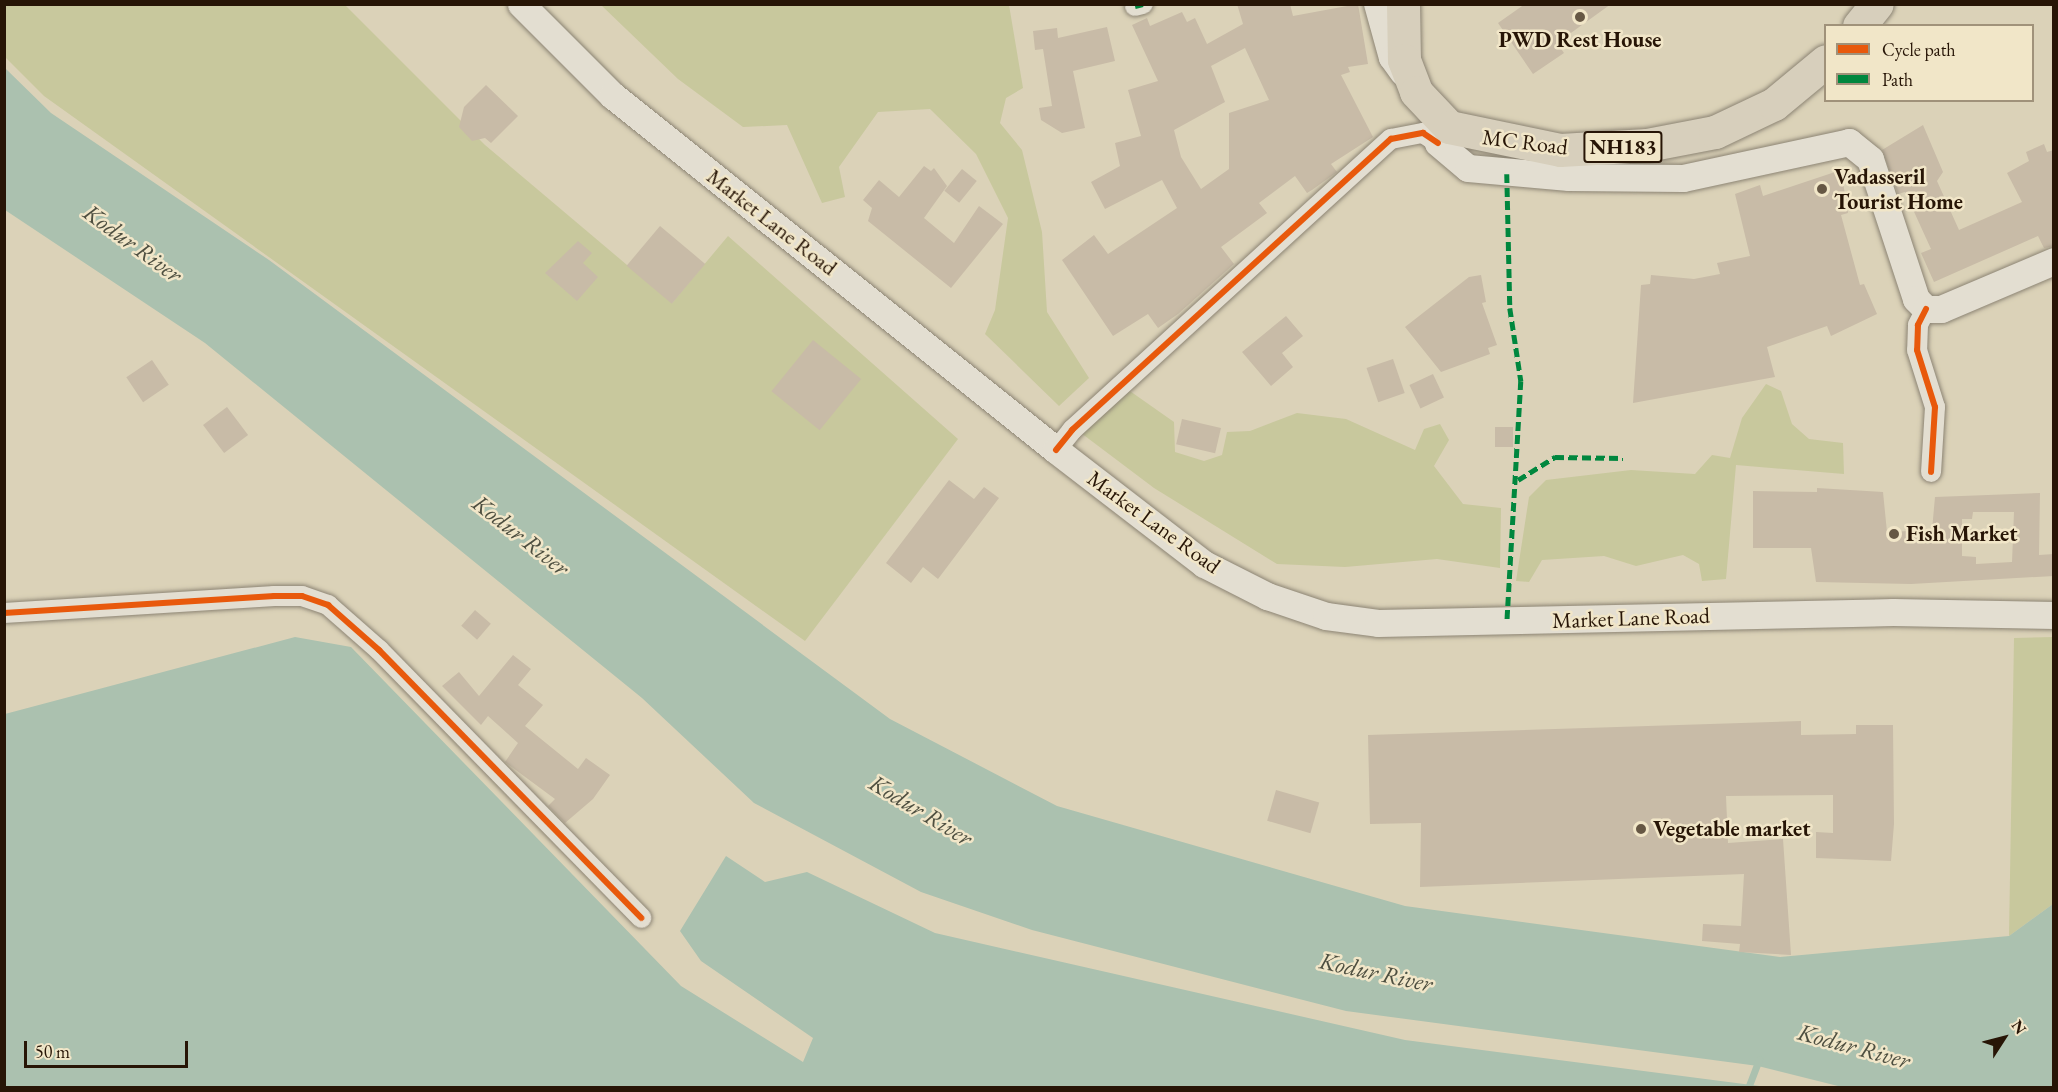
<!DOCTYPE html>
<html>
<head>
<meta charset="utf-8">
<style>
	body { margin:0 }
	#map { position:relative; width:2058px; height:1092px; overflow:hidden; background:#dbd2b8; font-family:"EB Garamond",serif }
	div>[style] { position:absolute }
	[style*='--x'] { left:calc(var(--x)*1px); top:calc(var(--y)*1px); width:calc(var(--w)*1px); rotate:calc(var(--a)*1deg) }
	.green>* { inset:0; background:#c8c89d }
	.water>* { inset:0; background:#abc1af }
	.stream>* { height:7px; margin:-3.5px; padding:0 3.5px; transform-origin:3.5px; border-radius:3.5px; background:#abc1af }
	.building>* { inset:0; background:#c8bba7; transform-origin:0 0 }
	.roads { filter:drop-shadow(0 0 2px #8c8474) drop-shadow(0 0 2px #8c8474) }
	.minor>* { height:20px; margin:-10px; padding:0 10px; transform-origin:10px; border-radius:10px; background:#e3ded1 }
	.tertiary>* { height:24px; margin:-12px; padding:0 12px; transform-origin:12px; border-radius:12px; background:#e3ded1 }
	.secondary>* { height:27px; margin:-13.5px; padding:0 13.5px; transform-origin:13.5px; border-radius:13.5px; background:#e3ded1 }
	.trunk>* { height:33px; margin:-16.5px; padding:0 16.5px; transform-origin:16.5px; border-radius:16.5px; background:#d7cfbc }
	.quiet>* { height:4.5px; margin-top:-2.25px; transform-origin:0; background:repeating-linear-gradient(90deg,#00873e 0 9px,transparent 0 13.5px) }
	.cycleway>* { height:6px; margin:-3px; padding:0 3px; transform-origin:3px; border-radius:3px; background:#e8590c }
	.dots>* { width:16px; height:16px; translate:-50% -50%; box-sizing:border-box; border:3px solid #f1e6c8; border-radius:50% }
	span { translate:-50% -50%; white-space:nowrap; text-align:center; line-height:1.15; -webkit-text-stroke:5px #f1e6c8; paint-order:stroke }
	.shield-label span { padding:2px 4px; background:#f1e6c8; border:2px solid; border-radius:4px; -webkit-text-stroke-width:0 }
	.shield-label { font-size:21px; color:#271506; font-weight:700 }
	.poi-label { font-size:22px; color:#271506; font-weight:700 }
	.left { translate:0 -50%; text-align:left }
	.street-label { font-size:22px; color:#271506 }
	.water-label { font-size:24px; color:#4e4f40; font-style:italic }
	.frame { position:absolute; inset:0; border:6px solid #271506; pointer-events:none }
	.legend { position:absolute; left:1824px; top:24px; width:210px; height:78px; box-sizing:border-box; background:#f1e6c8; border:2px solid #a0927a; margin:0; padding:8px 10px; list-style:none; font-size:18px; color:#271506 }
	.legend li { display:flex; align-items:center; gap:12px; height:30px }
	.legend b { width:30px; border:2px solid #a0927a }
	.north { position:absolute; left:1974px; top:1008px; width:60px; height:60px; -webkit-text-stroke:4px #f1e6c8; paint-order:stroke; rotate:54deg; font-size:16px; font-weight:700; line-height:24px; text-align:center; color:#271506 }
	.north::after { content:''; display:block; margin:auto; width:21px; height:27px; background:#271506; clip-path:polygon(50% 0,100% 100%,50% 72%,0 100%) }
	.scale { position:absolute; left:24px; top:1041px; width:164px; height:27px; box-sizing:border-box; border:3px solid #271506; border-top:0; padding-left:8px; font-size:18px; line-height:21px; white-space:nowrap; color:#271506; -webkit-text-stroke:4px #f1e6c8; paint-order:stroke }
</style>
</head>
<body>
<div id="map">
	<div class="green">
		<div style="clip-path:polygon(4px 5px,345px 5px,485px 145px,672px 303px,728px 236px,958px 439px,805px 641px,44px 96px,5px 57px)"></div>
		<div style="clip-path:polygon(601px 5px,1009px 5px,1023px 88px,1006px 98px,1000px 123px,1022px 150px,1042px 232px,1047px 312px,1089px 378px,1059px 406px,985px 334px,995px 310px,1008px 218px,976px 154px,930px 109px,878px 112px,839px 167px,845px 197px,822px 203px,787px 125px,743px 127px,678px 79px)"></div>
		<div style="clip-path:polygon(1766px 384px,1781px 391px,1792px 424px,1809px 439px,1843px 443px,1844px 474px,1736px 465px,1726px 579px,1702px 581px,1699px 564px,1683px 555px,1636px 566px,1604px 556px,1542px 560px,1529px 582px,1516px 581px,1529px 497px,1546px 480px,1631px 470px,1695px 474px,1712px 455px,1730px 458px,1742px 418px)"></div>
		<div style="clip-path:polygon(1127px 389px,1174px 422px,1175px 452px,1204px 461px,1222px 455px,1227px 432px,1250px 431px,1297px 413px,1346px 419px,1415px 450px,1424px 429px,1440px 424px,1449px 440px,1434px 466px,1463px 504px,1501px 508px,1500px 568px,1437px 559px,1345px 567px,1277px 564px,1154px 488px,1081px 433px)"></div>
		<div style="clip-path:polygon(2053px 637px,2053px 904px,2009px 936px,2014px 638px)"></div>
	</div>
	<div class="water">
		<div style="clip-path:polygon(5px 68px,51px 113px,269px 260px,890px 719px,1057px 806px,1405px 906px,1780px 957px,2009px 936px,2053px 904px,2053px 1087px,1842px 1087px,1758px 1066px,1346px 1011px,1032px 930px,921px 892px,754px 803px,642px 698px,205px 343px,5px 210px)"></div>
		<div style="clip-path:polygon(295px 637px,351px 647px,681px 986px,803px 1062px,813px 1038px,701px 961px,680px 931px,726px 856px,765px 882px,807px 872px,935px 933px,1405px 1040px,1767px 1087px,5px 1087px,5px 714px)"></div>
	</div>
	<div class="stream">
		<div style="--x:1748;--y:1088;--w:31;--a:-69"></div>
	</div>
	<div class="building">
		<div style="clip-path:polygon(evenodd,1237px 4px,1290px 4px,1293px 16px,1358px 4px,1368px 64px,1348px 67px,1350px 72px,1341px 75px,1373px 137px,1331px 164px,1337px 172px,1312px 190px,1307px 193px,1295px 176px,1259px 203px,1267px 213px,1221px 247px,1234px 264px,1178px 314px,1158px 328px,1148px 314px,1113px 336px,1062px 260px,1094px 235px,1108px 254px,1177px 208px,1162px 180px,1105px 209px,1091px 182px,1120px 166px,1115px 143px,1141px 136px,1128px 90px,1158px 81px,1132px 25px,1147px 18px,1150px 26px,1182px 12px,1187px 22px,1195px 18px,1207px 44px,1243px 24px,1237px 4px,1245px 48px,1269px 100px,1229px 113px,1229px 169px,1201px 189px,1181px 157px,1174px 130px,1225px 102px,1211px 66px,1245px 48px)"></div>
		<div style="clip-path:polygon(1525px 4px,1611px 4px,1557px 43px,1564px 53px,1533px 74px,1498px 23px)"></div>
		<div style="clip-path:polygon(1107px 27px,1115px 61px,1073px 71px,1085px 128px,1062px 133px,1041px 120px,1039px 108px,1052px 106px,1043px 49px,1035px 50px,1033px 31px,1057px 28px,1058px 38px)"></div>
		<div style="clip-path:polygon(486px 85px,518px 116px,491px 143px,485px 138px,472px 141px,459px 127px,464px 107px)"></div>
		<div style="clip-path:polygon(1923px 125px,1943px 172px,1937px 181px,1959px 230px,2022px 202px,2007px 173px,2029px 161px,2026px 152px,2044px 144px,2047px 152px,2054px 150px,2054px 246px,2044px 248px,2038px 236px,1934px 282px,1921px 253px,1931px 249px,1905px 192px,1898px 194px,1882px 150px)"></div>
		<div style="clip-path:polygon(924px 166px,931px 171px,934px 168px,947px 186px,924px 218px,954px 243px,979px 206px,1003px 224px,951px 288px,868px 221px,872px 208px,863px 200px,879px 180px,899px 197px)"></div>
		<div style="left:962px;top:169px;width:19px;height:28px;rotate:39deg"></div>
		<div style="clip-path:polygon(1841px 170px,1848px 213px,1841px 215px,1860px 285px,1864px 284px,1877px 314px,1831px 336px,1827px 326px,1767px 347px,1775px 377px,1633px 403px,1641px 285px,1650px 284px,1651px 275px,1694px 279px,1720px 274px,1717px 263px,1750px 256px,1735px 194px,1760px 185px,1763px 196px)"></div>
		<div style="left:660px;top:226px;width:59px;height:52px;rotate:40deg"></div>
		<div style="clip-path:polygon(578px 241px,592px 253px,583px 263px,598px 277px,577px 301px,545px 273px)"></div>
		<div style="clip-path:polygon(1481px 275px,1486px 302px,1482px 303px,1497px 345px,1488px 348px,1490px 354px,1441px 372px,1405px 327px,1469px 277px)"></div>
		<div style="clip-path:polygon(1286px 316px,1303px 336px,1282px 353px,1293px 367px,1271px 386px,1242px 352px)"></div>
		<div style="left:813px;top:340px;width:62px;height:66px;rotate:39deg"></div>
		<div style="left:1393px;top:359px;width:36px;height:28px;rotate:71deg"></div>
		<div style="left:152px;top:360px;width:30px;height:31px;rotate:56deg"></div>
		<div style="left:1433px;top:374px;width:26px;height:26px;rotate:65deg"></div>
		<div style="left:227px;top:407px;width:35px;height:30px;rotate:53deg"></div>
		<div style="left:1182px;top:419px;width:40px;height:26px;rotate:13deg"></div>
		<div style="left:1495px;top:427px;width:18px;height:20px"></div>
		<div style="clip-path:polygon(949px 480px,974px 499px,984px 487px,999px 498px,938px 579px,923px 567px,911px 583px,886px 563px)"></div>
		<div style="clip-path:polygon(evenodd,1817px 488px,1883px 492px,1887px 532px,1932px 530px,1935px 497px,2040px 493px,2039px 555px,2054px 554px,2054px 576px,1911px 584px,1816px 582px,1811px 548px,1753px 548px,1753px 491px,1817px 492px,1817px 488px,1973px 512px,2014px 512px,2012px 562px,1976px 564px,1976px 557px,1962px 556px,1962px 519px,1972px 519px,1973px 512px)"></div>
		<div style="left:475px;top:610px;width:21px;height:21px;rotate:41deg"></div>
		<div style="clip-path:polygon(513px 655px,531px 669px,518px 685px,543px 705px,525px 726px,578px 769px,586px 758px,610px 775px,593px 799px,565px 823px,548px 806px,555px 799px,505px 762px,518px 743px,488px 716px,481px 725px,442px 686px,459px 672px,479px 696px)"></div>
		<div style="clip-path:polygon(1801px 721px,1801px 735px,1856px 734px,1856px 725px,1893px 725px,1894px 824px,1891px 861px,1816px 858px,1816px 832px,1833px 833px,1833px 795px,1726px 796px,1728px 843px,1783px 839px,1791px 955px,1739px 952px,1740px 944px,1702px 941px,1703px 924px,1741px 926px,1744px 874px,1420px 887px,1421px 823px,1370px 824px,1368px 735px)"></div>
		<div style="left:1276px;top:790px;width:45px;height:32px;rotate:16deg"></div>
	</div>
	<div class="roads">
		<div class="minor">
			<div style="--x:1135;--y:6;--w:8;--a:-14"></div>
			<div style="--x:1926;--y:309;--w:18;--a:117"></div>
			<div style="--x:1918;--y:325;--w:25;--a:92"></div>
			<div style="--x:1917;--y:350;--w:60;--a:72.5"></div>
			<div style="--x:1935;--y:407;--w:65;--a:93.5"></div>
			<div style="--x:1056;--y:450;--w:26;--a:-51"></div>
			<div style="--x:1072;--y:430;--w:432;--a:-42.4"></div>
			<div style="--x:1391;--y:139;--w:33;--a:-11"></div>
			<div style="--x:1423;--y:133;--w:18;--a:34"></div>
			<div style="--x:4;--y:613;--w:271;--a:-3.6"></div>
			<div style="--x:274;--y:596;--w:28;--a:0"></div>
			<div style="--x:302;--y:596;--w:28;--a:19"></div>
			<div style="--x:328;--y:605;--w:68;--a:41.4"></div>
			<div style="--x:379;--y:650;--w:375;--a:45.6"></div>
		</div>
		<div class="tertiary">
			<div style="--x:1376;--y:4;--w:56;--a:74.5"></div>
			<div style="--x:1391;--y:58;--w:19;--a:54"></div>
		</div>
		<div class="secondary">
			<div style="--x:521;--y:4;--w:129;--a:45"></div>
			<div style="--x:612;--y:95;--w:568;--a:38.64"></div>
			<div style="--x:1056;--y:450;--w:187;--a:37.6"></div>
			<div style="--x:1204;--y:564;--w:71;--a:26.9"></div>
			<div style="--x:1267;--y:596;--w:62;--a:18.7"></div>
			<div style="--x:1326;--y:616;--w:52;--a:7.7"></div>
			<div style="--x:1378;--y:623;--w:515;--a:-1.22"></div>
			<div style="--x:1893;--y:612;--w:161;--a:1.1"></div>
			<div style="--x:1449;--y:127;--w:19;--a:125"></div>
			<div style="--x:1438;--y:143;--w:39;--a:40"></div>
			<div style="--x:1468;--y:168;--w:101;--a:5.1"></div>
			<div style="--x:1569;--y:177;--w:114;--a:0.5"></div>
			<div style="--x:1683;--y:178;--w:170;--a:-12.2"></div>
			<div style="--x:1849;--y:142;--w:27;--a:39"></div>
			<div style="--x:1870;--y:159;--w:147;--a:71.8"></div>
			<div style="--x:1916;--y:299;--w:14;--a:45"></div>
			<div style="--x:1926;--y:309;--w:15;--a:0"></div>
			<div style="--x:1941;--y:309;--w:123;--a:-23"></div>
		</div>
		<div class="trunk">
			<div style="--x:1403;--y:4;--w:56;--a:89"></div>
			<div style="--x:1404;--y:60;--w:34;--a:69"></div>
			<div style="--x:1416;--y:92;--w:48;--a:46.7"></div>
			<div style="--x:1449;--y:127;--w:113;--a:11.7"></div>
			<div style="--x:1560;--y:150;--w:87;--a:-3.3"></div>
			<div style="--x:1647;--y:145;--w:69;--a:-10.8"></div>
			<div style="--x:1715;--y:132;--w:65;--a:-25.4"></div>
			<div style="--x:1774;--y:104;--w:67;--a:-39.6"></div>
			<div style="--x:1859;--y:26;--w:28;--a:-51"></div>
		</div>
	</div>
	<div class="quiet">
		<div style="--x:1135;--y:6;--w:8;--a:-14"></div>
		<div style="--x:1507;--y:174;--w:134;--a:88.7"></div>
		<div style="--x:1510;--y:308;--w:74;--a:81.4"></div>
		<div style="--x:1521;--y:381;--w:241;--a:93.3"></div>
		<div style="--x:1518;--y:480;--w:44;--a:-31.9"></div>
		<div style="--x:1555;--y:457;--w:68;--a:0.8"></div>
	</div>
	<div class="cycleway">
		<div style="--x:1926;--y:309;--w:18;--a:117"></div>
		<div style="--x:1918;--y:325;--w:25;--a:92"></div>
		<div style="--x:1917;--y:350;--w:60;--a:72.5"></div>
		<div style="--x:1935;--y:407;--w:65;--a:93.5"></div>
		<div style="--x:1056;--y:450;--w:26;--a:-51"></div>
		<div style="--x:1072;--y:430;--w:432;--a:-42.4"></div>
		<div style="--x:1391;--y:139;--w:33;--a:-11"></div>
		<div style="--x:1423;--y:133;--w:18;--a:34"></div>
		<div style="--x:4;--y:613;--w:271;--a:-3.6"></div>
		<div style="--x:274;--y:596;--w:28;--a:0"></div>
		<div style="--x:302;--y:596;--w:28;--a:19"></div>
		<div style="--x:328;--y:605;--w:68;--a:41.4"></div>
		<div style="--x:379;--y:650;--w:375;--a:45.6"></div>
	</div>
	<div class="dots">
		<div style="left:1580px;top:17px;background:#665744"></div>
		<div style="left:1822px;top:189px;background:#665744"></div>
		<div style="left:1894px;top:534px;background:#665744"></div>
		<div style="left:1641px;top:829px;background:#665744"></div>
	</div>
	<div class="shield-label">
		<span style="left:1623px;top:147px">NH183</span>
	</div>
	<div class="poi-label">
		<span style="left:1580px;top:40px">PWD Rest House</span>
		<span class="left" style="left:1834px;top:189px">Vadasseril<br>Tourist Home</span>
		<span class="left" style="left:1906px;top:534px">Fish Market</span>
		<span class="left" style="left:1653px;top:829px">Vegetable market</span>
	</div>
	<div class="street-label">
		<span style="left:1525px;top:142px;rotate:7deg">MC Road</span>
		<span style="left:772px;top:222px;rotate:38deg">Market Lane Road</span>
		<span style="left:1154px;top:522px;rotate:36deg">Market Lane Road</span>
		<span style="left:1631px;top:618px;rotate:-2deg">Market Lane Road</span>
	</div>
	<div class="water-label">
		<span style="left:133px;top:243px;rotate:36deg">Kodur River</span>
		<span style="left:521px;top:535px;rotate:38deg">Kodur River</span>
		<span style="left:921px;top:810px;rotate:31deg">Kodur River</span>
		<span style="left:1376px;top:972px;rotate:12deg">Kodur River</span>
		<span style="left:1854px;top:1046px;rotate:15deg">Kodur River</span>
	</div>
	<div class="frame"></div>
	<ul class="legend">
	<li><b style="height:8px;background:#e8590c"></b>Cycle path</li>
	<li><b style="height:8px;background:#00873e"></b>Path</li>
	</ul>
	<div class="north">N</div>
	<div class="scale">50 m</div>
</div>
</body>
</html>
